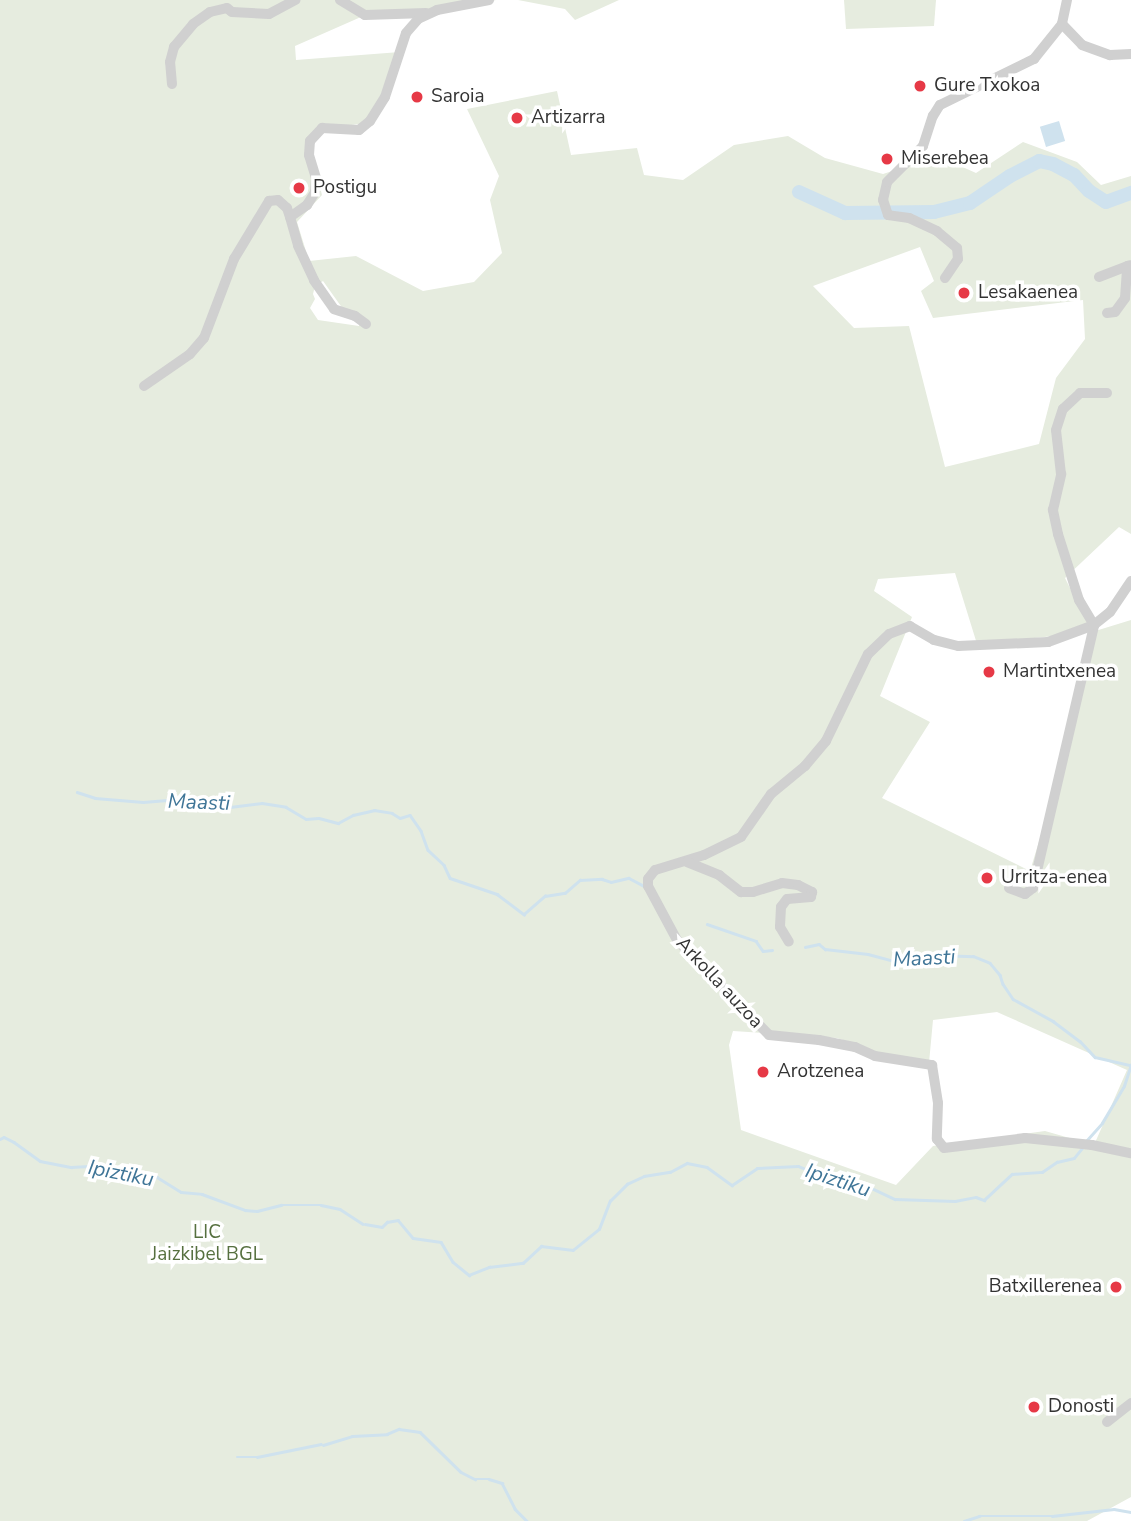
<!DOCTYPE html>
<html>
<head>
<meta charset="utf-8">
<style>
	body { margin:0 }
	#map { position:relative; width:1131px; height:1521px; overflow:hidden; background:#fff; font-family:"Nunito Sans",sans-serif }
	div>[style] { position:absolute }
	[style*='--x'] { left:calc(var(--x)*1px); top:calc(var(--y)*1px); width:calc(var(--w)*1px); rotate:calc(var(--a)*1deg) }
	.green>* { inset:0; background:#e6ecdf }
	.water>* { inset:0; background:#cfe2ee; transform-origin:0 0 }
	.stream>* { height:2.5px; margin:-1.25px; padding:0 1.25px; transform-origin:1.25px; border-radius:1.25px; background:#cfe2ee }
	.river>* { height:14px; margin:-7px; padding:0 7px; transform-origin:7px; border-radius:7px; background:#cfe2ee }
	.minor>* { height:10px; margin:-5px; padding:0 5px; transform-origin:5px; border-radius:5px; background:#d0d0d0 }
	.dots>* { width:19px; height:19px; translate:-50% -50%; box-sizing:border-box; border:4px solid #fff; border-radius:50% }
	span { translate:-50% -50%; white-space:nowrap; text-align:center; line-height:1.15; -webkit-text-stroke:7px #fff; paint-order:stroke }
	.poi-label { font-size:19px; color:#333 }
	.left { translate:0 -50%; text-align:left }
	.right { translate:-100% -50%; text-align:right }
	.street-label { font-size:19px; color:#333 }
	.park-label { font-size:19px; color:#56703f }
	.water-label { font-size:21px; color:#3f7597; font-style:italic }
</style>
</head>
<body>
<div id="map">
	<div class="green">
		<div style="clip-path:polygon(evenodd,0 0,496px 0,463px 9px,370px 13px,295px 46px,296px 60px,400px 52px,368px 123px,317px 129px,312px 154px,322px 195px,297px 222px,309px 261px,356px 256px,423px 291px,474px 282px,502px 253px,490px 200px,499px 176px,467px 109px,557px 91px,571px 155px,637px 148px,644px 175px,683px 180px,734px 145px,788px 136px,825px 158px,883px 174px,938px 156px,976px 173px,1023px 142px,1077px 162px,1101px 185px,1131px 176px,1131px 534px,1119px 527px,1065px 578px,1092px 632px,1131px 620px,1131px 1497px,1087px 1521px,0 1521px,0 0,920px 247px,934px 281px,921px 291px,933px 318px,1083px 300px,1085px 339px,1056px 378px,1039px 444px,945px 467px,909px 326px,854px 328px,813px 286px,920px 247px,0 0,323px 281px,343px 309px,360px 316px,359px 326px,318px 320px,310px 308px,315px 299px,313px 294px,315px 286px,323px 281px,0 0,955px 573px,977px 644px,1091px 632px,1058px 779px,1030px 871px,882px 798px,930px 722px,880px 696px,912px 617px,874px 591px,878px 579px,955px 573px,0 0,997px 1012px,1127px 1070px,1094px 1145px,1045px 1131px,933px 1146px,896px 1185px,741px 1130px,729px 1045px,733px 1031px,837px 1038px,878px 1052px,929px 1063px,933px 1020px,997px 1012px)"></div>
		<div style="clip-path:polygon(518px 0,619px 0,575px 20px,565px 9px)"></div>
		<div style="clip-path:polygon(844px 0,936px 0,934px 26px,846px 29px)"></div>
	</div>
	<div class="water">
		<div style="left:1059px;top:121px;width:21px;height:20px;rotate:73deg"></div>
	</div>
	<div class="stream">
		<div style="--x:77;--y:792;--w:19;--a:18"></div>
		<div style="--x:95;--y:798;--w:48;--a:4.8"></div>
		<div style="--x:143;--y:802;--w:48;--a:-4.8"></div>
		<div style="--x:191;--y:798;--w:13;--a:39"></div>
		<div style="--x:201;--y:806;--w:29;--a:2"></div>
		<div style="--x:230;--y:807;--w:32;--a:-7"></div>
		<div style="--x:262;--y:803;--w:24;--a:9"></div>
		<div style="--x:286;--y:807;--w:23;--a:31"></div>
		<div style="--x:306;--y:819;--w:12;--a:-5"></div>
		<div style="--x:319;--y:818;--w:20;--a:15"></div>
		<div style="--x:338;--y:823;--w:17;--a:-28"></div>
		<div style="--x:353;--y:815;--w:22;--a:-13"></div>
		<div style="--x:374;--y:810;--w:18;--a:9"></div>
		<div style="--x:392;--y:813;--w:9;--a:32"></div>
		<div style="--x:400;--y:818;--w:10;--a:-17"></div>
		<div style="--x:410;--y:815;--w:19;--a:55"></div>
		<div style="--x:421;--y:831;--w:20;--a:70"></div>
		<div style="--x:428;--y:850;--w:22;--a:43"></div>
		<div style="--x:444;--y:865;--w:14;--a:65"></div>
		<div style="--x:450;--y:878;--w:50;--a:18.8"></div>
		<div style="--x:497;--y:894;--w:34;--a:37"></div>
		<div style="--x:524;--y:914;--w:28;--a:-41"></div>
		<div style="--x:545;--y:896;--w:20;--a:-9"></div>
		<div style="--x:565;--y:893;--w:20;--a:-41"></div>
		<div style="--x:580;--y:880;--w:22;--a:-3"></div>
		<div style="--x:602;--y:879;--w:9;--a:18"></div>
		<div style="--x:611;--y:882;--w:18;--a:-13"></div>
		<div style="--x:629;--y:878;--w:17;--a:28"></div>
		<div style="--x:707;--y:924;--w:52;--a:19.1"></div>
		<div style="--x:756;--y:941;--w:12;--a:55"></div>
		<div style="--x:763;--y:951;--w:9;--a:-6"></div>
		<div style="--x:805;--y:947;--w:14;--a:-12"></div>
		<div style="--x:819;--y:944;--w:8;--a:40"></div>
		<div style="--x:825;--y:949;--w:43;--a:6.6"></div>
		<div style="--x:868;--y:954;--w:30;--a:15"></div>
		<div style="--x:897;--y:962;--w:41;--a:-9.9"></div>
		<div style="--x:937;--y:955;--w:36;--a:2"></div>
		<div style="--x:973;--y:956;--w:18;--a:22"></div>
		<div style="--x:990;--y:963;--w:16;--a:50"></div>
		<div style="--x:1000;--y:975;--w:9;--a:72"></div>
		<div style="--x:1003;--y:984;--w:18;--a:56"></div>
		<div style="--x:1013;--y:999;--w:46;--a:28.8"></div>
		<div style="--x:1053;--y:1021;--w:34;--a:37"></div>
		<div style="--x:1080;--y:1041;--w:22;--a:47"></div>
		<div style="--x:1095;--y:1057;--w:37;--a:13"></div>
		<div style="--x:0;--y:1139;--w:4;--a:-27"></div>
		<div style="--x:4;--y:1137;--w:11;--a:27"></div>
		<div style="--x:14;--y:1142;--w:32;--a:36"></div>
		<div style="--x:40;--y:1161;--w:32;--a:11"></div>
		<div style="--x:71;--y:1167;--w:18;--a:-3"></div>
		<div style="--x:89;--y:1166;--w:27;--a:22"></div>
		<div style="--x:114;--y:1176;--w:43;--a:1.3"></div>
		<div style="--x:157;--y:1177;--w:28;--a:32"></div>
		<div style="--x:181;--y:1192;--w:21;--a:5"></div>
		<div style="--x:202;--y:1194;--w:46;--a:20.4"></div>
		<div style="--x:245;--y:1210;--w:12;--a:5"></div>
		<div style="--x:257;--y:1211;--w:25;--a:-14"></div>
		<div style="--x:281;--y:1205;--w:40;--a:0"></div>
		<div style="--x:321;--y:1205;--w:19;--a:12"></div>
		<div style="--x:340;--y:1209;--w:27;--a:33"></div>
		<div style="--x:1086;--y:1141;--w:24;--a:-48"></div>
		<div style="--x:1102;--y:1123;--w:43;--a:-59.3"></div>
		<div style="--x:1124;--y:1086;--w:22;--a:-72"></div>
		<div style="--x:365;--y:1224;--w:17;--a:10"></div>
		<div style="--x:382;--y:1227;--w:7;--a:-45"></div>
		<div style="--x:387;--y:1222;--w:11;--a:-10"></div>
		<div style="--x:398;--y:1220;--w:23;--a:50"></div>
		<div style="--x:413;--y:1238;--w:28;--a:8"></div>
		<div style="--x:441;--y:1242;--w:23;--a:59"></div>
		<div style="--x:453;--y:1262;--w:21;--a:39"></div>
		<div style="--x:469;--y:1275;--w:22;--a:-22"></div>
		<div style="--x:489;--y:1267;--w:34;--a:-7"></div>
		<div style="--x:523;--y:1263;--w:25;--a:-43"></div>
		<div style="--x:541;--y:1246;--w:32;--a:7"></div>
		<div style="--x:573;--y:1250;--w:33;--a:-39"></div>
		<div style="--x:599;--y:1229;--w:30;--a:-69"></div>
		<div style="--x:610;--y:1201;--w:24;--a:-45"></div>
		<div style="--x:627;--y:1184;--w:19;--a:-25"></div>
		<div style="--x:644;--y:1176;--w:26;--a:-9"></div>
		<div style="--x:670;--y:1172;--w:19;--a:-28"></div>
		<div style="--x:687;--y:1163;--w:20;--a:11"></div>
		<div style="--x:707;--y:1167;--w:31;--a:36"></div>
		<div style="--x:732;--y:1185;--w:30;--a:-34"></div>
		<div style="--x:757;--y:1168;--w:41;--a:-2.8"></div>
		<div style="--x:798;--y:1166;--w:45;--a:22"></div>
		<div style="--x:840;--y:1183;--w:27;--a:6"></div>
		<div style="--x:867;--y:1186;--w:31;--a:25"></div>
		<div style="--x:895;--y:1199;--w:60;--a:1.9"></div>
		<div style="--x:955;--y:1201;--w:21;--a:-11"></div>
		<div style="--x:976;--y:1197;--w:9;--a:21"></div>
		<div style="--x:984;--y:1200;--w:38;--a:-43"></div>
		<div style="--x:1012;--y:1174;--w:30;--a:-4"></div>
		<div style="--x:1042;--y:1172;--w:18;--a:-34"></div>
		<div style="--x:1057;--y:1162;--w:17;--a:-13"></div>
		<div style="--x:1074;--y:1158;--w:13;--a:-51"></div>
		<div style="--x:323;--y:1445;--w:30;--a:-17"></div>
		<div style="--x:352;--y:1436;--w:35;--a:-3"></div>
		<div style="--x:387;--y:1434;--w:13;--a:-23"></div>
		<div style="--x:399;--y:1429;--w:21;--a:8"></div>
		<div style="--x:420;--y:1432;--w:57;--a:44.3"></div>
		<div style="--x:461;--y:1472;--w:16;--a:27"></div>
		<div style="--x:475;--y:1479;--w:14;--a:0"></div>
		<div style="--x:489;--y:1479;--w:14;--a:17"></div>
		<div style="--x:502;--y:1483;--w:29;--a:63"></div>
		<div style="--x:515;--y:1509;--w:17;--a:45"></div>
		<div style="--x:237;--y:1457;--w:20;--a:0"></div>
		<div style="--x:257;--y:1457;--w:65;--a:-11.5"></div>
		<div style="--x:964;--y:1521;--w:16;--a:-18"></div>
		<div style="--x:979;--y:1516;--w:73;--a:0"></div>
		<div style="--x:1052;--y:1516;--w:62;--a:-6.4"></div>
		<div style="--x:1114;--y:1509;--w:17;--a:10"></div>
	</div>
	<div class="river">
		<div style="--x:799;--y:192;--w:51;--a:24.5"></div>
		<div style="--x:845;--y:213;--w:89;--a:-0.6"></div>
		<div style="--x:934;--y:212;--w:37;--a:-14"></div>
		<div style="--x:970;--y:203;--w:48;--a:-34"></div>
		<div style="--x:1010;--y:176;--w:33;--a:-27"></div>
		<div style="--x:1039;--y:161;--w:14;--a:12"></div>
		<div style="--x:1053;--y:164;--w:24;--a:28"></div>
		<div style="--x:1074;--y:175;--w:22;--a:47"></div>
		<div style="--x:1089;--y:191;--w:20;--a:33"></div>
		<div style="--x:1106;--y:202;--w:27;--a:-20"></div>
	</div>
	<div class="minor">
		<div style="--x:340;--y:0;--w:29;--a:31"></div>
		<div style="--x:365;--y:15;--w:61;--a:-1.9"></div>
		<div style="--x:1067;--y:0;--w:25;--a:102"></div>
		<div style="--x:1062;--y:24;--w:29;--a:46"></div>
		<div style="--x:1082;--y:45;--w:30;--a:20"></div>
		<div style="--x:1110;--y:55;--w:21;--a:-3"></div>
		<div style="--x:172;--y:84;--w:22;--a:-95"></div>
		<div style="--x:170;--y:62;--w:16;--a:-75"></div>
		<div style="--x:174;--y:47;--w:30;--a:-50"></div>
		<div style="--x:193;--y:24;--w:21;--a:-35"></div>
		<div style="--x:210;--y:12;--w:17;--a:-13"></div>
		<div style="--x:227;--y:8;--w:6;--a:39"></div>
		<div style="--x:232;--y:12;--w:37;--a:3"></div>
		<div style="--x:269;--y:14;--w:30;--a:-28"></div>
		<div style="--x:1099;--y:277;--w:33;--a:-21"></div>
		<div style="--x:945;--y:278;--w:23;--a:-56"></div>
		<div style="--x:958;--y:259;--w:11;--a:-95"></div>
		<div style="--x:957;--y:248;--w:26;--a:-140"></div>
		<div style="--x:937;--y:231;--w:31;--a:-155"></div>
		<div style="--x:909;--y:218;--w:21;--a:-172"></div>
		<div style="--x:888;--y:215;--w:16;--a:-108"></div>
		<div style="--x:883;--y:200;--w:18;--a:-77"></div>
		<div style="--x:887;--y:182;--w:51;--a:-45"></div>
		<div style="--x:923;--y:146;--w:32;--a:-72"></div>
		<div style="--x:933;--y:116;--w:13;--a:-58"></div>
		<div style="--x:940;--y:105;--w:105;--a:-26.1"></div>
		<div style="--x:1034;--y:59;--w:45;--a:-51.3"></div>
		<div style="--x:1107;--y:313;--w:8;--a:-7"></div>
		<div style="--x:1115;--y:312;--w:17;--a:-54"></div>
		<div style="--x:1125;--y:298;--w:32;--a:-86"></div>
		<div style="--x:366;--y:324;--w:14;--a:-144"></div>
		<div style="--x:355;--y:316;--w:22;--a:-162"></div>
		<div style="--x:334;--y:309;--w:35;--a:-125"></div>
		<div style="--x:314;--y:280;--w:38;--a:-115"></div>
		<div style="--x:298;--y:245;--w:29;--a:-106"></div>
		<div style="--x:290;--y:217;--w:21;--a:-35"></div>
		<div style="--x:307;--y:205;--w:15;--a:-58"></div>
		<div style="--x:315;--y:192;--w:14;--a:-86"></div>
		<div style="--x:316;--y:178;--w:24;--a:-107"></div>
		<div style="--x:309;--y:155;--w:14;--a:-86"></div>
		<div style="--x:310;--y:141;--w:18;--a:-47"></div>
		<div style="--x:322;--y:128;--w:37;--a:3"></div>
		<div style="--x:359;--y:130;--w:14;--a:-39"></div>
		<div style="--x:370;--y:121;--w:28;--a:-58"></div>
		<div style="--x:385;--y:97;--w:67;--a:-71.8"></div>
		<div style="--x:406;--y:33;--w:18;--a:-49"></div>
		<div style="--x:418;--y:19;--w:21;--a:-25"></div>
		<div style="--x:437;--y:10;--w:53;--a:-10.9"></div>
		<div style="--x:144;--y:386;--w:56;--a:-34.8"></div>
		<div style="--x:190;--y:354;--w:21;--a:-49"></div>
		<div style="--x:204;--y:338;--w:85;--a:-69.2"></div>
		<div style="--x:234;--y:259;--w:68;--a:-58.9"></div>
		<div style="--x:269;--y:201;--w:9;--a:-6"></div>
		<div style="--x:278;--y:200;--w:12;--a:42"></div>
		<div style="--x:287;--y:208;--w:9;--a:72"></div>
		<div style="--x:1131;--y:581;--w:37;--a:124"></div>
		<div style="--x:1110;--y:612;--w:21;--a:141"></div>
		<div style="--x:1094;--y:625;--w:49;--a:159.7"></div>
		<div style="--x:1048;--y:642;--w:90;--a:177.5"></div>
		<div style="--x:958;--y:646;--w:25;--a:-166"></div>
		<div style="--x:934;--y:640;--w:28;--a:-150"></div>
		<div style="--x:910;--y:626;--w:22;--a:159"></div>
		<div style="--x:889;--y:634;--w:29;--a:136"></div>
		<div style="--x:868;--y:654;--w:97;--a:115.8"></div>
		<div style="--x:826;--y:741;--w:33;--a:130"></div>
		<div style="--x:805;--y:766;--w:44;--a:140.5"></div>
		<div style="--x:771;--y:794;--w:52;--a:124.9"></div>
		<div style="--x:741;--y:837;--w:41;--a:154.1"></div>
		<div style="--x:704;--y:855;--w:51;--a:163"></div>
		<div style="--x:655;--y:870;--w:11;--a:128"></div>
		<div style="--x:648;--y:879;--w:7;--a:90"></div>
		<div style="--x:648;--y:886;--w:61;--a:61.8"></div>
		<div style="--x:677;--y:940;--w:132;--a:45.9"></div>
		<div style="--x:769;--y:1035;--w:50;--a:5.7"></div>
		<div style="--x:819;--y:1040;--w:37;--a:11"></div>
		<div style="--x:855;--y:1047;--w:22;--a:24"></div>
		<div style="--x:875;--y:1056;--w:58;--a:9"></div>
		<div style="--x:932;--y:1065;--w:38;--a:81"></div>
		<div style="--x:938;--y:1103;--w:36;--a:92"></div>
		<div style="--x:937;--y:1139;--w:11;--a:52"></div>
		<div style="--x:944;--y:1148;--w:82;--a:-7"></div>
		<div style="--x:1025;--y:1138;--w:67;--a:6"></div>
		<div style="--x:1092;--y:1145;--w:40;--a:12"></div>
		<div style="--x:687;--y:862;--w:35;--a:22"></div>
		<div style="--x:719;--y:875;--w:28;--a:38"></div>
		<div style="--x:741;--y:892;--w:12;--a:0"></div>
		<div style="--x:753;--y:892;--w:30;--a:-17"></div>
		<div style="--x:782;--y:883;--w:16;--a:7"></div>
		<div style="--x:798;--y:885;--w:16;--a:27"></div>
		<div style="--x:812;--y:892;--w:5;--a:101"></div>
		<div style="--x:811;--y:897;--w:24;--a:175"></div>
		<div style="--x:787;--y:899;--w:10;--a:127"></div>
		<div style="--x:781;--y:907;--w:20;--a:93"></div>
		<div style="--x:780;--y:927;--w:17;--a:59"></div>
		<div style="--x:1009;--y:888;--w:17;--a:21"></div>
		<div style="--x:1025;--y:894;--w:10;--a:-37"></div>
		<div style="--x:1033;--y:888;--w:270;--a:-76.9"></div>
		<div style="--x:1094;--y:625;--w:29;--a:-121"></div>
		<div style="--x:1079;--y:600;--w:69;--a:-107.7"></div>
		<div style="--x:1058;--y:534;--w:25;--a:-102"></div>
		<div style="--x:1053;--y:510;--w:37;--a:-77"></div>
		<div style="--x:1061;--y:474;--w:44;--a:-96.5"></div>
		<div style="--x:1056;--y:430;--w:22;--a:-72"></div>
		<div style="--x:1063;--y:409;--w:23;--a:-43"></div>
		<div style="--x:1080;--y:393;--w:27;--a:0"></div>
		<div style="--x:1107;--y:1422;--w:31;--a:-38"></div>
	</div>
	<div class="dots">
		<div style="left:920px;top:86px;background:#e63946"></div>
		<div style="left:417px;top:97px;background:#e63946"></div>
		<div style="left:517px;top:118px;background:#e63946"></div>
		<div style="left:887px;top:159px;background:#e63946"></div>
		<div style="left:299px;top:188px;background:#e63946"></div>
		<div style="left:964px;top:293px;background:#e63946"></div>
		<div style="left:989px;top:672px;background:#e63946"></div>
		<div style="left:987px;top:878px;background:#e63946"></div>
		<div style="left:763px;top:1072px;background:#e63946"></div>
		<div style="left:1116px;top:1287px;background:#e63946"></div>
		<div style="left:1034px;top:1407px;background:#e63946"></div>
	</div>
	<div class="poi-label">
		<span class="left" style="left:934px;top:86px">Gure Txokoa</span>
		<span class="left" style="left:431px;top:97px">Saroia</span>
		<span class="left" style="left:531px;top:118px">Artizarra</span>
		<span class="left" style="left:901px;top:159px">Miserebea</span>
		<span class="left" style="left:313px;top:188px">Postigu</span>
		<span class="left" style="left:978px;top:293px">Lesakaenea</span>
		<span class="left" style="left:1003px;top:672px">Martintxenea</span>
		<span class="left" style="left:1001px;top:878px">Urritza-enea</span>
		<span class="left" style="left:777px;top:1072px">Arotzenea</span>
		<span class="right" style="left:1102px;top:1287px">Batxillerenea</span>
		<span class="left" style="left:1048px;top:1407px">Donosti</span>
	</div>
	<div class="street-label">
		<span style="left:719px;top:983px;rotate:47deg">Arkolla auzoa</span>
	</div>
	<div class="park-label">
		<span style="left:207px;top:1244px">LIC<br>Jaizkibel BGL</span>
	</div>
	<div class="water-label">
		<span style="left:199px;top:802px;rotate:2deg">Maasti</span>
		<span style="left:924px;top:958px;rotate:-3deg">Maasti</span>
		<span style="left:121px;top:1173px;rotate:11deg">Ipiztiku</span>
		<span style="left:838px;top:1180px;rotate:18deg">Ipiztiku</span>
	</div>
</div>
</body>
</html>
